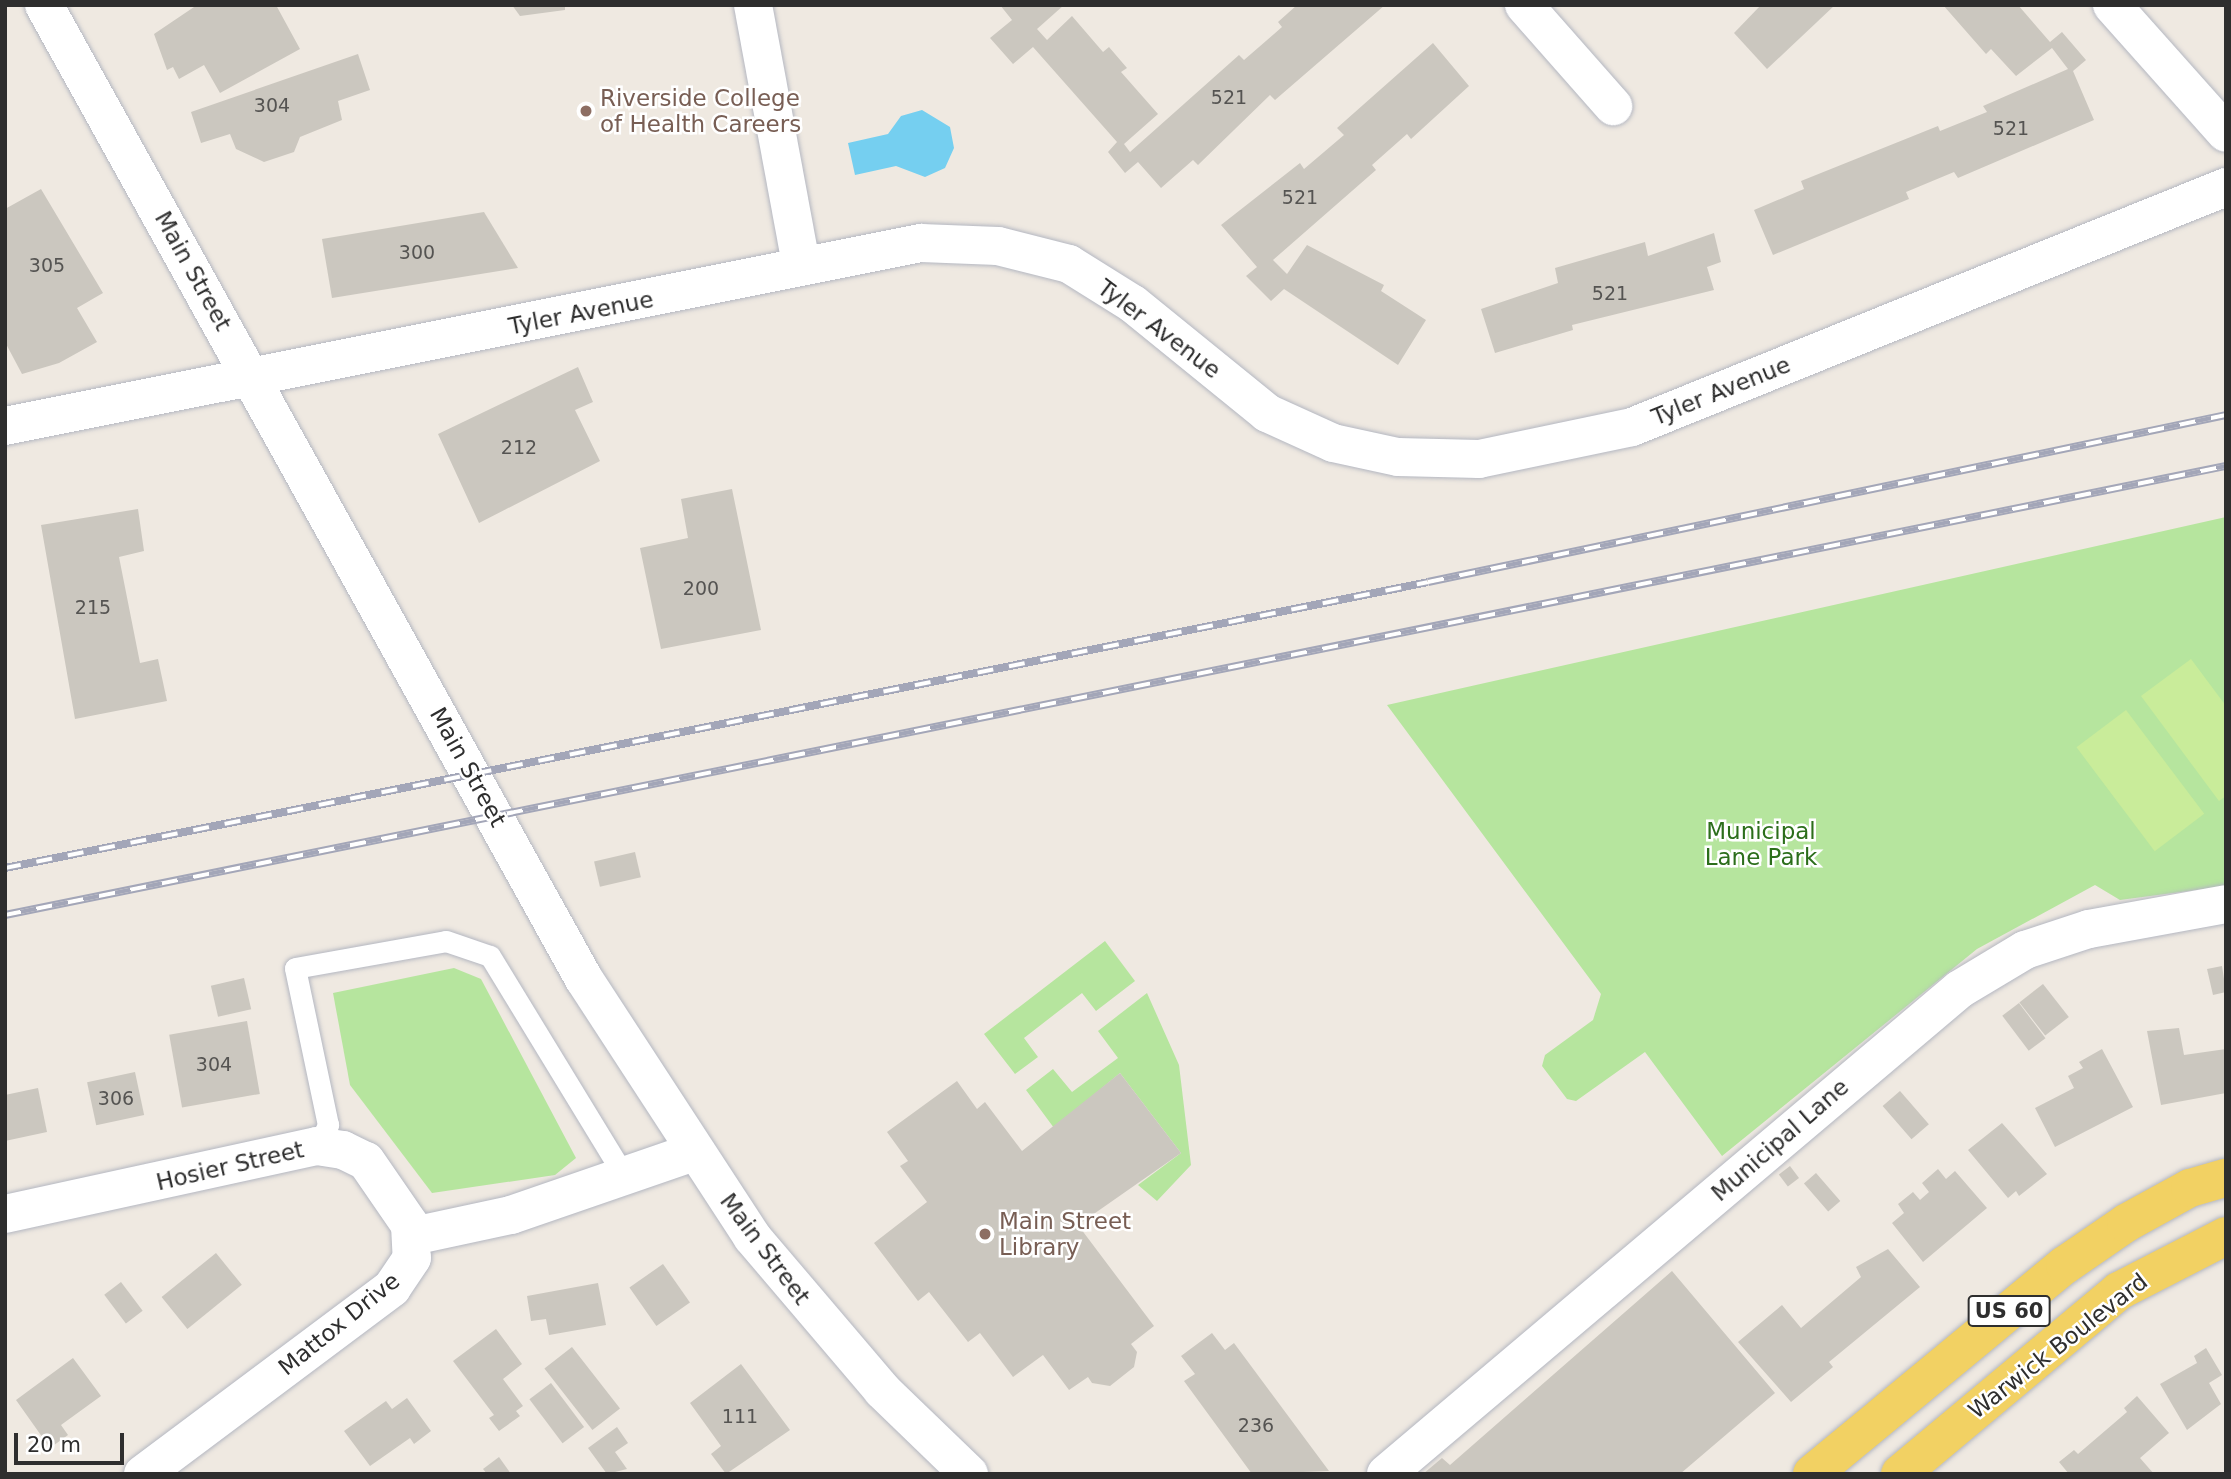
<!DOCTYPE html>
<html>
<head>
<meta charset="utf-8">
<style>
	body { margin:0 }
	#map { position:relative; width:2231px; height:1479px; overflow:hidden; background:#efe9e1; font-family:"DejaVu Sans",sans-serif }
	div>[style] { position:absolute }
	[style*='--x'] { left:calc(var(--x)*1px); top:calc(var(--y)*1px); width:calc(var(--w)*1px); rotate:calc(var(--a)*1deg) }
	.green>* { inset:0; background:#b6e59e }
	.pitch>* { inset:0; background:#c9ec9a; transform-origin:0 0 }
	.water>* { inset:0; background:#75cff0 }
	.building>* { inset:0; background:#cbc7bf; transform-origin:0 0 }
	.roads { filter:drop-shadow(0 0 2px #b4b7c1) drop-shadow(0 0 2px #b4b7c1) }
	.service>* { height:21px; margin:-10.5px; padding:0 10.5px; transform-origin:10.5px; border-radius:10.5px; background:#fff }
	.minor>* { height:38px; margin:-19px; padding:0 19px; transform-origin:19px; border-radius:19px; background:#fff }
	.secondary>* { height:38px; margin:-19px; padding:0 19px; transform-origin:19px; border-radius:19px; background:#fff }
	.primary>* { height:38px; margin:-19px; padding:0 19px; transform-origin:19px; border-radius:19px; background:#f2d163 }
	.rail>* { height:8px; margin-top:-4px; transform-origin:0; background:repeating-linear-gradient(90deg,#fff 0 16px,#a3a6b8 0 32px); box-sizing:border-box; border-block:2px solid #a3a6b8 }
	.dots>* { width:19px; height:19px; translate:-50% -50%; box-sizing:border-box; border:4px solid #fff; border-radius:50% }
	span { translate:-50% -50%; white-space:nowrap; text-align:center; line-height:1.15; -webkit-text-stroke:5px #fff; paint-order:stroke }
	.number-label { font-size:19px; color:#555452 }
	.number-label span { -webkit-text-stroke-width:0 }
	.shield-label span { padding:2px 5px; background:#fff; border:2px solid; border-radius:5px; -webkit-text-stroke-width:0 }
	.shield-label { font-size:21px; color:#2e2e2e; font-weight:700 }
	.education-label { font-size:23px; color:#785e54 }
	.left { translate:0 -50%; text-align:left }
	.street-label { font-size:23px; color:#2e2e2e }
	.park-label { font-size:23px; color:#2c6e1b }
	.frame { position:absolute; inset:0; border:7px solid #2e2e2e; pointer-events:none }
	.scale { position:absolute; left:14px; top:1433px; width:110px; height:32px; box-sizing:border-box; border:4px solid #2e2e2e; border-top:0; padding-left:9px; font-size:21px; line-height:24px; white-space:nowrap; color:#2e2e2e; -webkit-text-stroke:5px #fff; paint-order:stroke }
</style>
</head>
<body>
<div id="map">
	<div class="green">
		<div style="clip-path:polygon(2226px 517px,2226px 886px,2120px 900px,2095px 885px,1977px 949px,1722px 1156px,1645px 1052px,1576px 1101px,1567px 1099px,1542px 1066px,1545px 1055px,1593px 1020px,1601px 994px,1387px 705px)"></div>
		<div style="clip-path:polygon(1105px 941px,1135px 981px,1096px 1011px,1082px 993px,1024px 1038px,1038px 1057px,1015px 1074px,984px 1034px)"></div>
		<div style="clip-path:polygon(454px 968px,481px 979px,576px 1158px,555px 1175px,432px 1193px,350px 1085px,333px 993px)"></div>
		<div style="clip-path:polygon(1147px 993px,1179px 1065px,1191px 1165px,1157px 1201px,1138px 1185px,1181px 1153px,1120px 1073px,1054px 1128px,1026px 1090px,1053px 1069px,1072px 1092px,1118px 1058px,1098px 1031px)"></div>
	</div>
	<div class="pitch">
		<div style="clip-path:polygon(2191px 659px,2226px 706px,2226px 796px,2219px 801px,2141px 696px)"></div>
		<div style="left:2126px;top:710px;width:130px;height:62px;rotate:53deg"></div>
	</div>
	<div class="water">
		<div style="clip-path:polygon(922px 110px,950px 127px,954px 148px,945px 168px,925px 177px,896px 166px,855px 175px,848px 143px,888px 134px,901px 116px)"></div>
	</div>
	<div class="building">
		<div style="clip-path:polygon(197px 5px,276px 5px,300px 49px,220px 93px,204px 65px,179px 79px,173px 67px,167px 70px,154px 34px)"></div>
		<div style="clip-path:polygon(512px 5px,565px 5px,565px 10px,520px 16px)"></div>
		<div style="clip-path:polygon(1000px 5px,1064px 5px,1037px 29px,1047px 40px,1072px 16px,1103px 52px,1109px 47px,1127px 68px,1121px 72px,1158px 114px,1124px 144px,1130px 152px,1239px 55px,1244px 60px,1282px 27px,1278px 22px,1297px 5px,1385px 5px,1275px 100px,1270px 95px,1198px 165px,1193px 160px,1161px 188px,1138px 162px,1125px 173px,1108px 152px,1117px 142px,1033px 47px,1013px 64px,990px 38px,1012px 20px)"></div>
		<div style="clip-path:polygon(1761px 5px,1835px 5px,1767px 69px,1734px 33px)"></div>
		<div style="clip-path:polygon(1943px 5px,2018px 5px,2050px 42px,2062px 32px,2086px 60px,2073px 71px,2094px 120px,1958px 178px,1954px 172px,1906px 192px,1909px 199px,1773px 255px,1754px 210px,1804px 189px,1801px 181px,1938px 126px,1940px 131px,1987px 112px,1983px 106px,2068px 69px,2052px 48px,2016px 76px,1991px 49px,1986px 54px)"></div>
		<div style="clip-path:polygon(1433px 43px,1469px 86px,1411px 139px,1407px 134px,1372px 165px,1376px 170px,1273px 260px,1287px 274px,1307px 245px,1384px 285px,1381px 291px,1426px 320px,1398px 365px,1284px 289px,1271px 301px,1246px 276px,1257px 267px,1221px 225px,1300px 163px,1304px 169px,1344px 135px,1337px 128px)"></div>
		<div style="clip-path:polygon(358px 54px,370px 90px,338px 101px,342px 120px,300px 137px,294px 152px,264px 162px,236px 149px,230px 134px,201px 143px,191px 112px)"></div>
		<div style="clip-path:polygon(41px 189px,103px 293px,77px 308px,97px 342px,59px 363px,22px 374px,5px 342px,5px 209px)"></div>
		<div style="clip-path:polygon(484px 212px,518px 268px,332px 298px,322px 239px)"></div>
		<div style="clip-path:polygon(1714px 233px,1721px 262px,1707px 267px,1714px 290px,1572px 325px,1573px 330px,1495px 353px,1481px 309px,1558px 283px,1555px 268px,1645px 242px,1648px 256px)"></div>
		<div style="clip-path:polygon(578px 367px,593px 402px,575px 410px,600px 461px,479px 523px,438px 434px)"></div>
		<div style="clip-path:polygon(732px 489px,761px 630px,661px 649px,640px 548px,688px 538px,681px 499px)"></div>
		<div style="clip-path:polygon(138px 509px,144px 551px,119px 557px,140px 663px,158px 659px,167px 701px,75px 719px,41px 525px)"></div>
		<div style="left:635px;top:852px;width:26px;height:42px;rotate:77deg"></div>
		<div style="clip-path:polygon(2222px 966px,2226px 992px,2213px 995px,2207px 969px)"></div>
		<div style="left:244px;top:978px;width:32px;height:34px;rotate:77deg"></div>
		<div style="left:2043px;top:984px;width:42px;height:30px;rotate:52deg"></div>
		<div style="left:2019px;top:1003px;width:44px;height:21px;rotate:53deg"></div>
		<div style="left:247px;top:1021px;width:74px;height:79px;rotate:80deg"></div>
		<div style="clip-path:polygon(2179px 1028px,2184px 1055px,2226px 1049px,2226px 1093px,2161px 1105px,2147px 1031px)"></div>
		<div style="clip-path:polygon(2102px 1049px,2133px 1107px,2055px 1147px,2035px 1108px,2074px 1088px,2068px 1076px,2083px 1068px,2079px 1062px)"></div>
		<div style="left:135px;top:1072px;width:44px;height:49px;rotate:78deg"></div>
		<div style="clip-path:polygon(1120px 1073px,1181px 1153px,1078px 1225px,1154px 1326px,1131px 1344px,1137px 1352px,1134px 1367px,1110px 1386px,1092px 1383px,1088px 1377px,1069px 1390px,1043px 1355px,1013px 1377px,980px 1333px,968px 1342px,929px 1292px,918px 1301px,874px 1243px,927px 1202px,900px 1166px,908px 1161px,887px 1132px,957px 1081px,977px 1109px,985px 1102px,1022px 1151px)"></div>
		<div style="clip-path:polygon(38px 1088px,47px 1132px,5px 1141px,5px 1095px)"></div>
		<div style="left:1900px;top:1091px;width:44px;height:23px;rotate:49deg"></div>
		<div style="clip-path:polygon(2002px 1123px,2047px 1174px,2019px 1196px,2016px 1191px,2008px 1198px,1968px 1150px)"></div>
		<div style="left:1790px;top:1166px;width:15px;height:14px;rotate:53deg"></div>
		<div style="clip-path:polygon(1938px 1169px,1946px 1179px,1955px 1171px,1987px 1208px,1923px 1262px,1892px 1223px,1904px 1213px,1898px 1204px,1913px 1192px,1920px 1200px,1929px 1192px,1922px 1183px)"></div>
		<div style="left:1816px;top:1173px;width:37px;height:16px;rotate:49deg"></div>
		<div style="clip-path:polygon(1888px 1249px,1920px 1287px,1829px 1362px,1833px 1367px,1791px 1402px,1738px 1342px,1782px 1305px,1801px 1328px,1861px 1277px,1856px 1267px)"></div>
		<div style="left:216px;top:1253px;width:41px;height:70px;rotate:51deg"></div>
		<div style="left:663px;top:1264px;width:47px;height:41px;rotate:55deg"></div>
		<div style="clip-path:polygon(1672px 1271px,1775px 1393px,1680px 1474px,1423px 1474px,1442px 1458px,1450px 1465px)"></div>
		<div style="left:121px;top:1282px;width:36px;height:21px;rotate:53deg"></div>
		<div style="clip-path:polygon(598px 1283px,606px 1325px,549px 1335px,546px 1319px,531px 1321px,527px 1296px)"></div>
		<div style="clip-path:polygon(496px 1329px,522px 1364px,503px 1379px,523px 1406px,516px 1411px,520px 1416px,499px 1431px,489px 1418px,494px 1415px,453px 1361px)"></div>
		<div style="clip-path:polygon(1212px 1333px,1225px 1350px,1234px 1343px,1329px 1471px,1252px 1474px,1184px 1381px,1195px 1374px,1181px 1356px)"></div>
		<div style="left:572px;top:1347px;width:78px;height:35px;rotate:52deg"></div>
		<div style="clip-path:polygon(2206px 1348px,2222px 1375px,2209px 1383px,2221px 1404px,2187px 1430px,2160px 1384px,2197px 1363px,2194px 1356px)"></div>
		<div style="clip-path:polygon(73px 1358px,101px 1396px,61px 1425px,68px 1435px,50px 1448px,16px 1400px)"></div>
		<div style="clip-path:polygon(741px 1364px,790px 1430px,726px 1474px,711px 1454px,721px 1446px,690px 1403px)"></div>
		<div style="left:551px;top:1383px;width:55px;height:27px;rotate:53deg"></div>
		<div style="clip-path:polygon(2137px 1396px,2169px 1433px,2140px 1458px,2154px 1474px,2069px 1474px,2059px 1462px,2074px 1450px,2078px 1454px,2127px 1412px,2124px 1408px)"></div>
		<div style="clip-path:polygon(407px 1398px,431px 1431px,414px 1444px,410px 1438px,370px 1466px,344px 1431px,386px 1401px,392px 1409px)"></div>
		<div style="clip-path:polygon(617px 1427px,628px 1443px,615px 1452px,627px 1469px,607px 1474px,588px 1448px)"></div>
		<div style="clip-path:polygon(499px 1457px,511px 1474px,487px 1474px,483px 1469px)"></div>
	</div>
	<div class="roads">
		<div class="service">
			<div style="--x:317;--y:1146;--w:24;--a:-62"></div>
			<div style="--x:328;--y:1125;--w:160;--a:-101.9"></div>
			<div style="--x:295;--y:968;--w:153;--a:-10.1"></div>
			<div style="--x:446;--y:941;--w:46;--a:18.8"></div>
			<div style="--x:490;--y:956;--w:261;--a:58.6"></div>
		</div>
		<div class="minor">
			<div style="--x:753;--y:5;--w:263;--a:79.5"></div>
			<div style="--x:1524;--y:5;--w:135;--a:48.6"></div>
			<div style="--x:2112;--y:5;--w:171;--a:48.3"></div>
			<div style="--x:5;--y:426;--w:934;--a:-11.3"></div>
			<div style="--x:921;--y:243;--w:77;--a:2.2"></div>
			<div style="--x:998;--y:246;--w:73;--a:14.2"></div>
			<div style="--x:1069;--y:264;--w:75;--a:32"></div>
			<div style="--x:1133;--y:304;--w:173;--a:39.1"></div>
			<div style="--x:1267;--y:413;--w:72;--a:24.4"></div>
			<div style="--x:1333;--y:443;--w:66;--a:12.2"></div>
			<div style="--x:1398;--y:457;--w:81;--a:1.4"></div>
			<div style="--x:1479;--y:459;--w:156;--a:-11.8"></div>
			<div style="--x:1632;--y:427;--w:641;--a:-22"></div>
			<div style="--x:5;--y:1214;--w:319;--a:-12.3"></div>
			<div style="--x:317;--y:1146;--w:26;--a:9"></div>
			<div style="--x:343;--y:1150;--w:25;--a:26"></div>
			<div style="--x:366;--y:1161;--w:78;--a:55.5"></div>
			<div style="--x:410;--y:1225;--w:33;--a:87"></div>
			<div style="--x:412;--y:1258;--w:36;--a:124"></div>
			<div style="--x:392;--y:1288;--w:311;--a:143.2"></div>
			<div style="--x:413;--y:1236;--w:100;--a:-12.1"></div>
			<div style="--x:511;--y:1215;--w:194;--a:-19"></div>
			<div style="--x:1386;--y:1474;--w:751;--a:-40.2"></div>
			<div style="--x:1960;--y:989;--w:76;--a:-31"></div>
			<div style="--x:2025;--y:950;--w:67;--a:-18.2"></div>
			<div style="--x:2089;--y:929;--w:139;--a:-10.3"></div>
		</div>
		<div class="secondary">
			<div style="--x:44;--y:5;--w:1114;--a:61"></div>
			<div style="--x:584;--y:979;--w:308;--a:56.9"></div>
			<div style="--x:752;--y:1237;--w:201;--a:49.6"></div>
			<div style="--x:882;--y:1390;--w:121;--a:44"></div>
		</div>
		<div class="primary">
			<div style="--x:1812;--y:1474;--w:328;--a:-39.6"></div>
			<div style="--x:2065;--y:1265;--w:74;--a:-34.5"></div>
			<div style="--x:2126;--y:1223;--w:73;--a:-28.7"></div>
			<div style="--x:2190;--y:1188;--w:37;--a:-16"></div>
			<div style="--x:1900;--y:1474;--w:285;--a:-39.9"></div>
			<div style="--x:2119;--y:1291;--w:120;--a:-27.2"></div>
		</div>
	</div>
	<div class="rail">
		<div style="--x:5;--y:868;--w:1451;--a:-11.36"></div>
		<div style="--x:1428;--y:582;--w:815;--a:-11.82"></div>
		<div style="--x:5;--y:915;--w:2266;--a:-11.43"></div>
	</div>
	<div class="dots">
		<div style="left:586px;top:111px;background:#8d6e63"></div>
		<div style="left:985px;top:1234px;background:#8d6e63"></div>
	</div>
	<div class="number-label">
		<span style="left:1229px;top:98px">521</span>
		<span style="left:272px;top:106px">304</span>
		<span style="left:2011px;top:129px">521</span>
		<span style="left:1300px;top:198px">521</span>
		<span style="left:417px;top:253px">300</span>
		<span style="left:47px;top:266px">305</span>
		<span style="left:1610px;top:294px">521</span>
		<span style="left:519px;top:448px">212</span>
		<span style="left:701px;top:589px">200</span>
		<span style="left:93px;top:608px">215</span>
		<span style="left:214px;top:1065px">304</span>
		<span style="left:116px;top:1099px">306</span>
		<span style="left:740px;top:1417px">111</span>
		<span style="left:1256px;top:1426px">236</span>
	</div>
	<div class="shield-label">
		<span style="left:2009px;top:1311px">US 60</span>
	</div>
	<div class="education-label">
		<span class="left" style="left:600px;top:111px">Riverside College<br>of Health Careers</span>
		<span class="left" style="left:999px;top:1234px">Main Street<br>Library</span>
	</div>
	<div class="street-label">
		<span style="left:193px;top:271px;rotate:61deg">Main Street</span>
		<span style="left:581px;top:313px;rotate:-11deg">Tyler Avenue</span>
		<span style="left:1159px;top:329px;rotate:37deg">Tyler Avenue</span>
		<span style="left:1721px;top:391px;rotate:-22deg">Tyler Avenue</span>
		<span style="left:468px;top:767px;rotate:61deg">Main Street</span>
		<span style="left:1780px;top:1140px;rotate:-41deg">Municipal Lane</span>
		<span style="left:230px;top:1166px;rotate:-13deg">Hosier Street</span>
		<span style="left:765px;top:1249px;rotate:53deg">Main Street</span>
		<span style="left:339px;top:1324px;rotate:-39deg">Mattox Drive</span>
		<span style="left:2058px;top:1346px;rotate:-38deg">Warwick Boulevard</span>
	</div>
	<div class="park-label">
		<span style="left:1761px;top:844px">Municipal<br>Lane Park</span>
	</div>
	<div class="frame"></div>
	<div class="scale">20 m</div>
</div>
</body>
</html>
